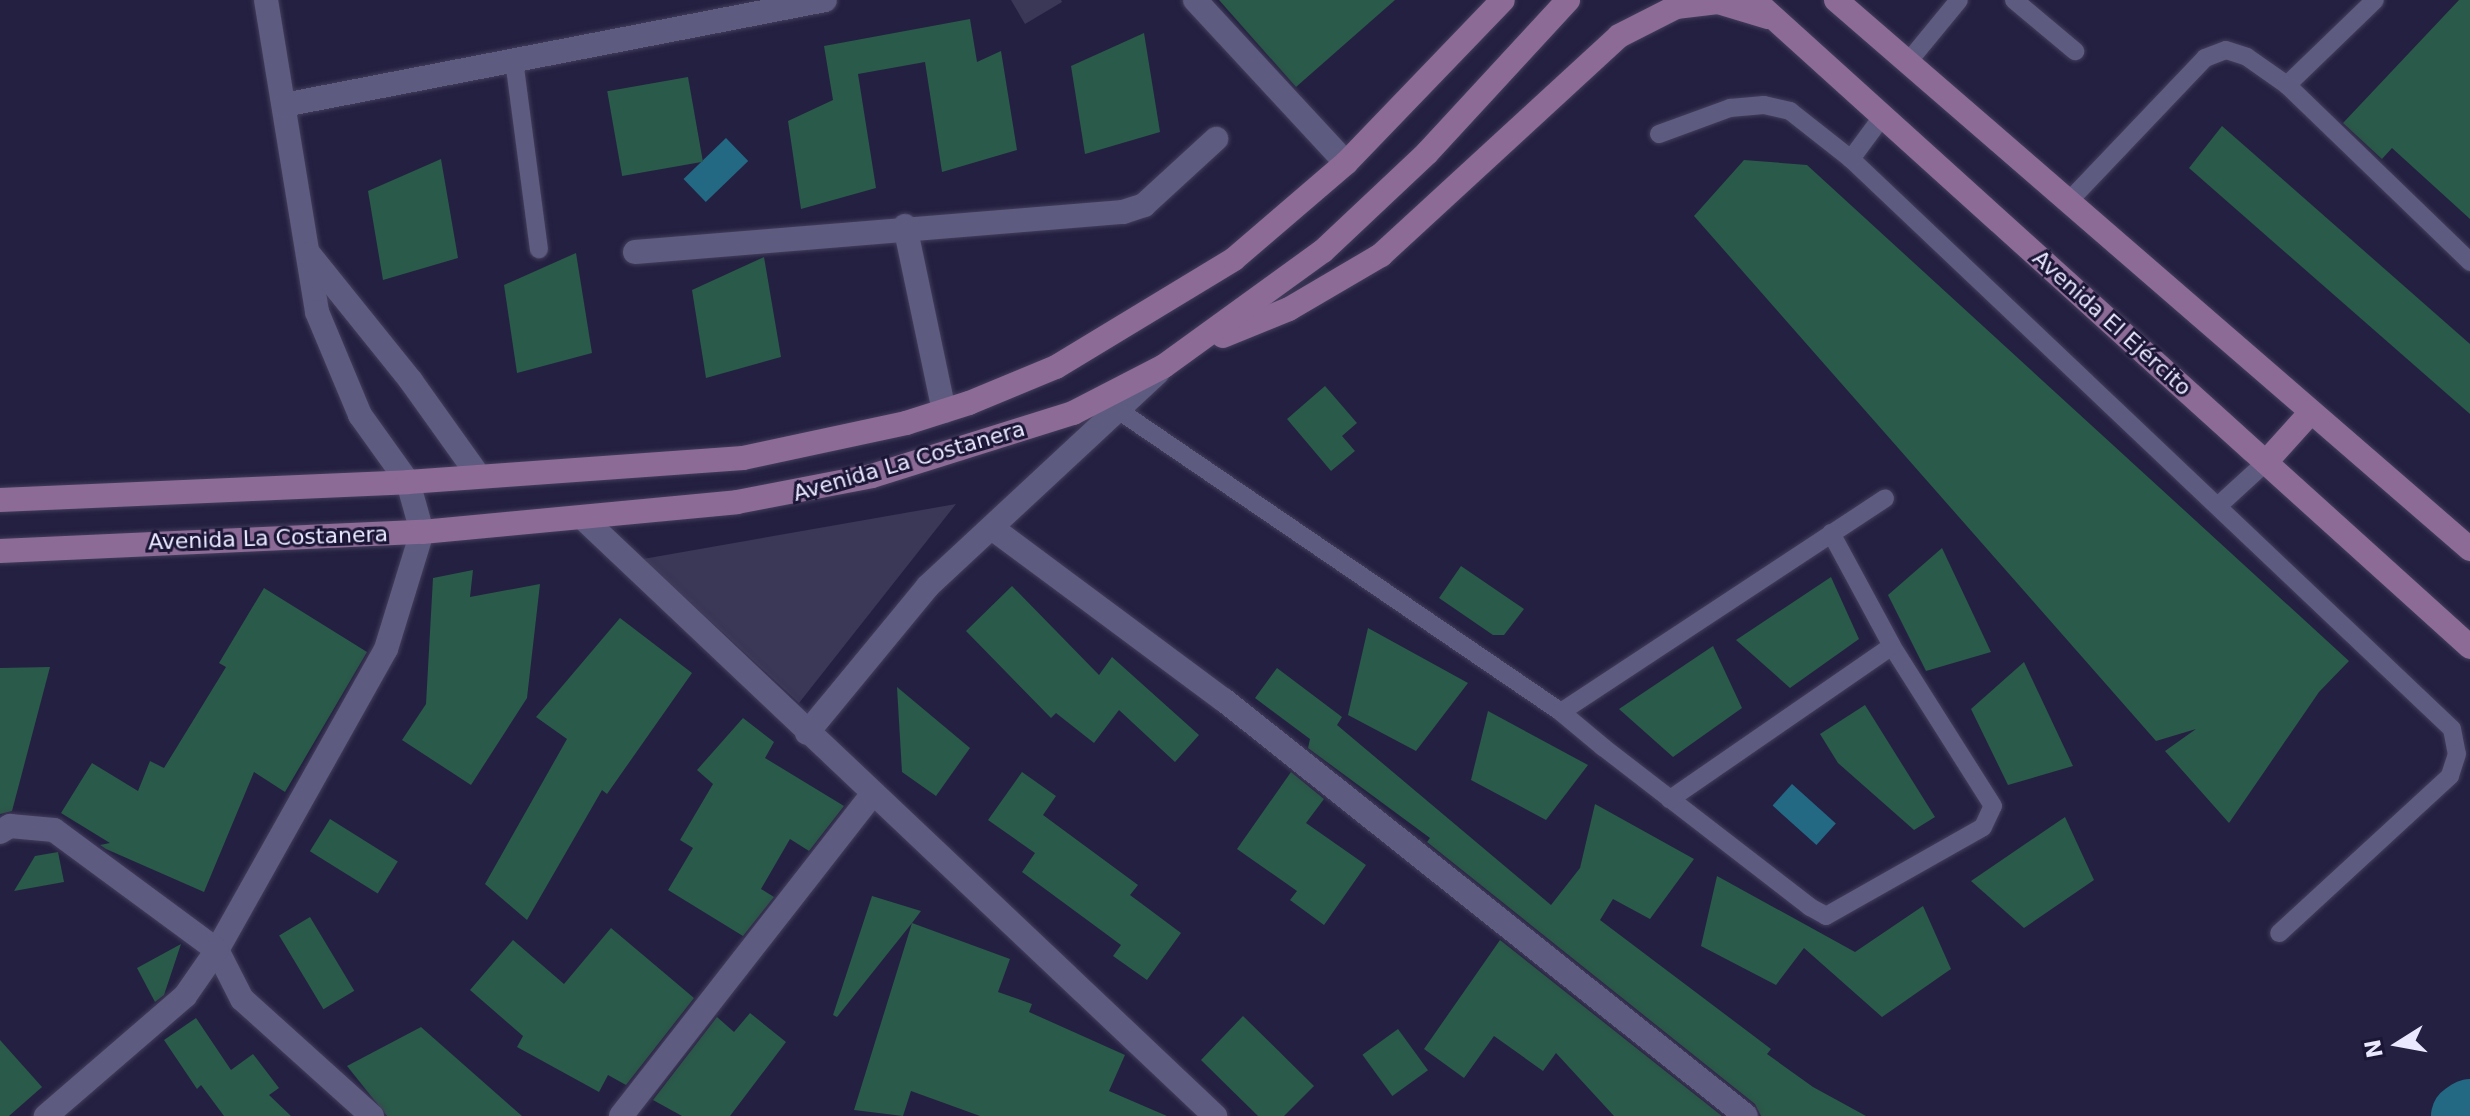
<!DOCTYPE html>
<html>
<head>
<meta charset="utf-8">
<style>
	body { margin:0 }
	#map { position:relative; width:2470px; height:1116px; overflow:hidden; background:#242041; font-family:"DejaVu Sans",sans-serif }
	div>[style] { position:absolute }
	[style*='--x'] { left:calc(var(--x)*1px); top:calc(var(--y)*1px); width:calc(var(--w)*1px); rotate:calc(var(--a)*1deg) }
	.green>* { inset:0; background:#3a3757 }
	.water>* { inset:0; background:#236984; transform-origin:0 0 }
	.river>* { height:66px; margin:-33px; padding:0 33px; transform-origin:33px; border-radius:33px; background:#236984 }
	.building>* { inset:0; background:#2a5a49; transform-origin:0 0 }
	.roads { filter:drop-shadow(0 0 2px #433e5b) drop-shadow(0 0 2px #433e5b) }
	.lane>* { height:18px; margin:-9px; padding:0 9px; transform-origin:9px; border-radius:9px; background:#5e5b81 }
	.street>* { height:24px; margin:-12px; padding:0 12px; transform-origin:12px; border-radius:12px; background:#5e5b81 }
	.secondary>* { height:24px; margin:-12px; padding:0 12px; transform-origin:12px; border-radius:12px; background:#8d6b97 }
	span { translate:-50% -50%; white-space:nowrap; text-align:center; line-height:1.15; -webkit-text-stroke:6px #1b1636; paint-order:stroke }
	.street-label { font-size:22px; color:#e9e8ff }
	.north { position:absolute; left:2358px; top:1004px; width:80px; height:80px; -webkit-text-stroke:6px #1b1636; paint-order:stroke; rotate:259deg; font-size:22px; font-weight:700; line-height:32px; text-align:center; color:#e9e8ff }
	.north::after { content:''; display:block; margin:auto; width:28px; height:36px; background:#e9e8ff; clip-path:polygon(50% 0,100% 100%,50% 72%,0 100%) }
</style>
</head>
<body>
<div id="map">
	<div class="green">
		<div style="clip-path:polygon(1011px 0,1061px 0,1062px 2px,1025px 24px)"></div>
		<div style="clip-path:polygon(956px 504px,799px 703px,643px 559px)"></div>
	</div>
	<div class="water">
		<div style="left:726px;top:138px;width:32px;height:59px;rotate:46deg"></div>
		<div style="left:1792px;top:784px;width:59px;height:29px;rotate:42deg"></div>
	</div>
	<div class="river">
		<div style="--x:2464;--y:1116;--w:7;--a:-34"></div>
	</div>
	<div class="building">
		<div style="clip-path:polygon(1219px 0,1395px 0,1296px 87px)"></div>
		<div style="clip-path:polygon(2459px 0,2470px 0,2470px 219px,2392px 148px,2382px 159px,2343px 123px)"></div>
		<div style="clip-path:polygon(970px 19px,977px 62px,1001px 51px,1017px 150px,942px 172px,925px 62px,858px 74px,876px 188px,801px 209px,788px 121px,833px 100px,824px 46px)"></div>
		<div style="clip-path:polygon(1144px 33px,1160px 132px,1085px 154px,1071px 66px)"></div>
		<div style="left:688px;top:77px;width:86px;height:82px;rotate:80deg"></div>
		<div style="clip-path:polygon(2222px 126px,2470px 344px,2470px 414px,2189px 168px)"></div>
		<div style="clip-path:polygon(441px 159px,458px 258px,383px 280px,368px 191px)"></div>
		<div style="clip-path:polygon(1744px 160px,1807px 165px,2349px 661px,2319px 692px,2229px 823px,2165px 751px,2196px 729px,2156px 741px,1694px 216px)"></div>
		<div style="clip-path:polygon(576px 253px,592px 353px,517px 373px,504px 285px)"></div>
		<div style="clip-path:polygon(764px 257px,781px 357px,706px 378px,692px 290px)"></div>
		<div style="clip-path:polygon(1325px 386px,1357px 423px,1342px 436px,1355px 451px,1331px 471px,1287px 419px)"></div>
		<div style="clip-path:polygon(1942px 548px,1991px 652px,1926px 671px,1888px 595px)"></div>
		<div style="clip-path:polygon(1461px 566px,1524px 609px,1504px 635px,1493px 635px,1439px 598px)"></div>
		<div style="clip-path:polygon(473px 570px,470px 597px,540px 584px,527px 698px,471px 785px,402px 740px,426px 704px,433px 578px)"></div>
		<div style="clip-path:polygon(1831px 577px,1859px 639px,1790px 688px,1736px 640px)"></div>
		<div style="clip-path:polygon(1012px 586px,1099px 675px,1112px 657px,1199px 735px,1175px 762px,1119px 710px,1094px 743px,1056px 713px,1051px 718px,966px 631px)"></div>
		<div style="clip-path:polygon(264px 588px,367px 652px,285px 792px,254px 772px,204px 892px,106px 849px,100px 845px,110px 843px,61px 813px,92px 763px,138px 791px,150px 761px,164px 768px,226px 667px,219px 663px)"></div>
		<div style="clip-path:polygon(620px 618px,692px 673px,607px 794px,602px 790px,527px 920px,485px 884px,567px 739px,536px 717px)"></div>
		<div style="clip-path:polygon(1368px 628px,1468px 683px,1416px 751px,1348px 715px)"></div>
		<div style="clip-path:polygon(1713px 646px,1742px 708px,1673px 757px,1619px 709px)"></div>
		<div style="clip-path:polygon(2024px 662px,2073px 766px,2008px 785px,1971px 709px)"></div>
		<div style="clip-path:polygon(50px 667px,12px 811px,0 814px,0 668px)"></div>
		<div style="clip-path:polygon(1277px 668px,1342px 717px,1337px 725px,1551px 905px,1580px 868px,1595px 804px,1694px 859px,1650px 919px,1613px 899px,1600px 920px,1771px 1049px,1767px 1054px,1813px 1087px,1866px 1116px,1761px 1116px,1755px 1104px,1427px 842px,1430px 838px,1308px 748px,1310px 739px,1255px 698px)"></div>
		<div style="clip-path:polygon(897px 687px,970px 748px,936px 796px,902px 772px)"></div>
		<div style="clip-path:polygon(1865px 705px,1935px 817px,1914px 830px,1838px 763px,1820px 734px)"></div>
		<div style="clip-path:polygon(1488px 711px,1588px 765px,1546px 820px,1471px 780px)"></div>
		<div style="clip-path:polygon(743px 718px,774px 742px,765px 758px,844px 806px,809px 851px,790px 839px,761px 889px,774px 897px,743px 936px,668px 890px,693px 848px,680px 840px,713px 784px,697px 770px)"></div>
		<div style="clip-path:polygon(1022px 772px,1056px 796px,1043px 815px,1138px 885px,1130px 895px,1181px 933px,1147px 980px,1113px 956px,1121px 945px,1022px 872px,1035px 853px,988px 820px)"></div>
		<div style="clip-path:polygon(1291px 772px,1324px 799px,1306px 823px,1366px 865px,1324px 925px,1290px 900px,1297px 891px,1237px 849px)"></div>
		<div style="clip-path:polygon(2065px 817px,2094px 880px,2024px 928px,1971px 881px)"></div>
		<div style="left:330px;top:819px;width:80px;height:38px;rotate:32deg"></div>
		<div style="clip-path:polygon(58px 852px,64px 882px,14px 891px,35px 856px)"></div>
		<div style="clip-path:polygon(1717px 876px,1855px 952px,1923px 906px,1951px 969px,1882px 1017px,1804px 948px,1776px 985px,1701px 946px)"></div>
		<div style="clip-path:polygon(872px 896px,921px 911px,912px 923px,1010px 959px,998px 992px,1032px 1004px,1029px 1012px,1125px 1055px,1109px 1091px,1167px 1116px,980px 1116px,911px 1091px,903px 1116px,854px 1110px,912px 923px,837px 1017px,833px 1015px)"></div>
		<div style="left:310px;top:917px;width:86px;height:36px;rotate:59deg"></div>
		<div style="clip-path:polygon(611px 928px,694px 998px,626px 1085px,608px 1075px,599px 1092px,517px 1047px,523px 1036px,470px 990px,513px 940px,564px 984px)"></div>
		<div style="clip-path:polygon(1500px 940px,1722px 1116px,1614px 1116px,1556px 1053px,1543px 1071px,1494px 1036px,1464px 1078px,1424px 1049px)"></div>
		<div style="clip-path:polygon(181px 944px,164px 995px,155px 1002px,137px 968px)"></div>
		<div style="clip-path:polygon(750px 1013px,786px 1042px,730px 1116px,682px 1116px,653px 1100px,717px 1017px,734px 1032px)"></div>
		<div style="clip-path:polygon(1243px 1016px,1314px 1086px,1284px 1116px,1258px 1116px,1201px 1060px)"></div>
		<div style="clip-path:polygon(196px 1018px,231px 1070px,253px 1054px,279px 1088px,269px 1095px,291px 1116px,224px 1116px,201px 1085px,197px 1089px,164px 1040px)"></div>
		<div style="clip-path:polygon(421px 1027px,522px 1116px,387px 1116px,347px 1066px)"></div>
		<div style="left:1398px;top:1029px;width:51px;height:44px;rotate:54deg"></div>
		<div style="clip-path:polygon(0 1040px,42px 1087px,9px 1116px,0 1116px)"></div>
	</div>
	<div class="roads">
		<div class="lane">
			<div style="--x:2014;--y:0;--w:80;--a:39.9"></div>
			<div style="--x:514;--y:60;--w:191;--a:82.5"></div>
			<div style="--x:1908;--y:62;--w:80;--a:-50.6"></div>
			<div style="--x:2287;--y:85;--w:122;--a:-44"></div>
			<div style="--x:1659;--y:134;--w:76;--a:-20.1"></div>
			<div style="--x:1730;--y:108;--w:34;--a:-5"></div>
			<div style="--x:1764;--y:105;--w:27;--a:13"></div>
			<div style="--x:1790;--y:111;--w:78;--a:38.2"></div>
			<div style="--x:1851;--y:159;--w:828;--a:43.48"></div>
			<div style="--x:2452;--y:729;--w:25;--a:79"></div>
			<div style="--x:2457;--y:754;--w:23;--a:108"></div>
			<div style="--x:2450;--y:776;--w:232;--a:137.4"></div>
			<div style="--x:1851;--y:159;--w:52;--a:-53.6"></div>
			<div style="--x:2068;--y:202;--w:199;--a:-46.4"></div>
			<div style="--x:2205;--y:58;--w:22;--a:-21"></div>
			<div style="--x:2226;--y:50;--w:22;--a:18"></div>
			<div style="--x:2247;--y:57;--w:49;--a:35"></div>
			<div style="--x:2287;--y:85;--w:255;--a:44"></div>
			<div style="--x:1118;--y:410;--w:536;--a:34.28"></div>
			<div style="--x:1561;--y:712;--w:55;--a:39.8"></div>
			<div style="--x:1603;--y:747;--w:262;--a:37.7"></div>
			<div style="--x:1810;--y:907;--w:18;--a:29"></div>
			<div style="--x:1826;--y:916;--w:180;--a:-29.5"></div>
			<div style="--x:1983;--y:827;--w:23;--a:-65"></div>
			<div style="--x:1993;--y:806;--w:189;--a:-122.3"></div>
			<div style="--x:1892;--y:646;--w:270;--a:145.4"></div>
			<div style="--x:2218;--y:506;--w:65;--a:-42.5"></div>
			<div style="--x:1831;--y:533;--w:128;--a:61.6"></div>
			<div style="--x:1561;--y:712;--w:388;--a:-33.4"></div>
		</div>
		<div class="street">
			<div style="--x:266;--y:0;--w:316;--a:80.7"></div>
			<div style="--x:317;--y:312;--w:112;--a:67.3"></div>
			<div style="--x:360;--y:415;--w:82;--a:54.4"></div>
			<div style="--x:408;--y:482;--w:52;--a:74.4"></div>
			<div style="--x:422;--y:532;--w:122;--a:107.1"></div>
			<div style="--x:386;--y:649;--w:345;--a:119.3"></div>
			<div style="--x:217;--y:950;--w:55;--a:63"></div>
			<div style="--x:242;--y:999;--w:175;--a:42"></div>
			<div style="--x:1195;--y:0;--w:222;--a:47.2"></div>
			<div style="--x:284;--y:105;--w:551;--a:-10.98"></div>
			<div style="--x:905;--y:226;--w:189;--a:78.1"></div>
			<div style="--x:635;--y:252;--w:490;--a:-4.7"></div>
			<div style="--x:1123;--y:212;--w:22;--a:-18"></div>
			<div style="--x:1144;--y:205;--w:98;--a:-42.5"></div>
			<div style="--x:309;--y:254;--w:163;--a:51.2"></div>
			<div style="--x:411;--y:381;--w:115;--a:54.5"></div>
			<div style="--x:584;--y:519;--w:869;--a:43.41"></div>
			<div style="--x:992;--y:528;--w:289;--a:36.6"></div>
			<div style="--x:1224;--y:700;--w:667;--a:38.55"></div>
			<div style="--x:807;--y:733;--w:190;--a:-50.5"></div>
			<div style="--x:928;--y:586;--w:313;--a:-42.9"></div>
			<div style="--x:0;--y:832;--w:12;--a:-31"></div>
			<div style="--x:10;--y:826;--w:44;--a:5.2"></div>
			<div style="--x:54;--y:830;--w:202;--a:36.4"></div>
			<div style="--x:217;--y:950;--w:56;--a:124.8"></div>
			<div style="--x:185;--y:996;--w:184;--a:139.2"></div>
			<div style="--x:621;--y:1116;--w:409;--a:-52"></div>
		</div>
		<div class="secondary">
			<div style="--x:1754;--y:0;--w:965;--a:42.1"></div>
			<div style="--x:1836;--y:0;--w:839;--a:40.89"></div>
			<div style="--x:1223;--y:336;--w:71;--a:-22.2"></div>
			<div style="--x:1289;--y:309;--w:107;--a:-30.4"></div>
			<div style="--x:1381;--y:255;--w:323;--a:-42.6"></div>
			<div style="--x:1619;--y:36;--w:64;--a:-27"></div>
			<div style="--x:1676;--y:7;--w:42;--a:-6.8"></div>
			<div style="--x:1718;--y:2;--w:52;--a:16.7"></div>
			<div style="--x:2266;--y:462;--w:67;--a:-48"></div>
			<div style="--x:0;--y:500;--w:408;--a:-2.5"></div>
			<div style="--x:408;--y:482;--w:336;--a:-4.1"></div>
			<div style="--x:743;--y:458;--w:167;--a:-12.1"></div>
			<div style="--x:906;--y:423;--w:66;--a:-17.6"></div>
			<div style="--x:969;--y:403;--w:94;--a:-22.5"></div>
			<div style="--x:1056;--y:367;--w:208;--a:-31.2"></div>
			<div style="--x:1234;--y:259;--w:148;--a:-40.6"></div>
			<div style="--x:1346;--y:163;--w:226;--a:-46.1"></div>
			<div style="--x:0;--y:551;--w:422;--a:-2.6"></div>
			<div style="--x:422;--y:532;--w:316;--a:-5.4"></div>
			<div style="--x:737;--y:502;--w:137;--a:-10.9"></div>
			<div style="--x:872;--y:476;--w:211;--a:-17.4"></div>
			<div style="--x:1073;--y:413;--w:102;--a:-27.3"></div>
			<div style="--x:1164;--y:366;--w:196;--a:-35.9"></div>
			<div style="--x:1323;--y:251;--w:143;--a:-43.3"></div>
			<div style="--x:1427;--y:153;--w:208;--a:-47.3"></div>
		</div>
	</div>
	<div class="street-label">
		<span style="left:2112px;top:323px;rotate:42deg">Avenida El Ejército</span>
		<span style="left:909px;top:461px;rotate:-16deg">Avenida La Costanera</span>
		<span style="left:268px;top:538px;rotate:-2deg">Avenida La Costanera</span>
	</div>
	<div class="north">N</div>
</div>
</body>
</html>
